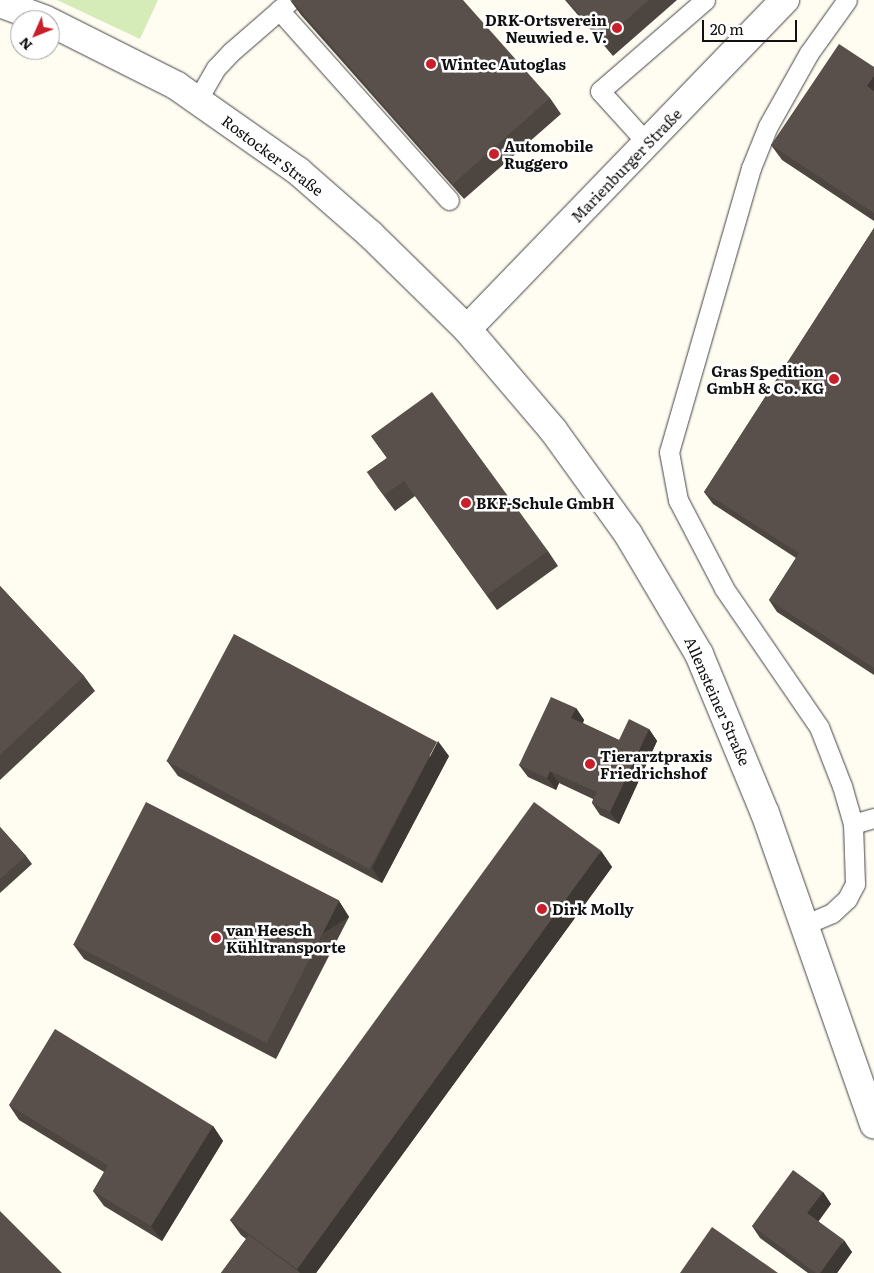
<!DOCTYPE html>
<html>
<head>
<meta charset="utf-8">
<style>
	body { margin:0 }
	#map { position:relative; width:874px; height:1273px; overflow:hidden; background:#fffcf2; font-family:Literata,serif }
	div>[style] { position:absolute }
	[style*='--x'] { left:calc(var(--x)*1px); top:calc(var(--y)*1px); width:calc(var(--w)*1px); rotate:calc(var(--a)*1deg) }
	.green>* { inset:0; background:#d5ecb9 }
	.roads { filter:drop-shadow(0 0 1px #434343) drop-shadow(0 0 1px #434343) }
	.service>* { height:19px; margin:-9.5px; padding:0 9.5px; transform-origin:9.5px; border-radius:9.5px; background:#fff }
	.minor>* { height:28px; margin:-14px; padding:0 14px; transform-origin:14px; border-radius:14px; background:#fff }
	.tertiary>* { height:28px; margin:-14px; padding:0 14px; transform-origin:14px; border-radius:14px; background:#fff }
	.wall>* { inset:0; background:#4d4540 }
	.shaded-wall>* { inset:0; background:#3e3834; transform-origin:0 0 }
	.building>* { inset:0; background:#59504b; transform-origin:0 0 }
	.dots>* { width:14px; height:14px; translate:-50% -50%; box-sizing:border-box; border:2px solid #fff; border-radius:50% }
	span { translate:-50% -50%; white-space:nowrap; text-align:center; line-height:1.15; -webkit-text-stroke:5px #fff; paint-order:stroke }
	.poi-label { font-size:15px; color:#101010; font-weight:700 }
	.right { translate:-100% -50%; text-align:right }
	.left { translate:0 -50%; text-align:left }
	.street-label { font-size:15px; color:#101010 }
	.north { position:absolute; left:10px; top:10px; width:50px; height:50px; box-sizing:border-box; background:#fff; border:1px solid #9f9f9f; border-radius:50%; rotate:226deg; font-size:14px; font-weight:700; line-height:20px; text-align:center; color:#101010 }
	.north::after { content:''; display:block; margin:auto; width:18px; height:22px; background:#c81f2b; clip-path:polygon(50% 0,100% 100%,50% 72%,0 100%) }
	.scale { position:absolute; left:702px; top:20px; width:95px; height:22px; box-sizing:border-box; border:2px solid #101010; border-top:0; padding-left:6px; font-size:15px; line-height:18px; white-space:nowrap; color:#101010; -webkit-text-stroke:4px #fff; paint-order:stroke }
</style>
</head>
<body>
<div id="map">
	<div class="green">
		<div style="clip-path:polygon(57px 0,158px 0,140px 39px)"></div>
	</div>
	<div class="roads">
		<div class="service">
			<div style="--x:279;--y:10;--w:255;--a:48.2"></div>
			<div style="--x:198;--y:99;--w:36;--a:-60"></div>
			<div style="--x:216;--y:68;--w:22;--a:-47"></div>
			<div style="--x:231;--y:52;--w:79;--a:-40.9"></div>
			<div style="--x:647;--y:143;--w:70;--a:-132.1"></div>
			<div style="--x:600;--y:91;--w:139;--a:-40.9"></div>
			<div style="--x:853;--y:824;--w:22;--a:-16"></div>
			<div style="--x:804;--y:925;--w:30;--a:-23"></div>
			<div style="--x:832;--y:913;--w:21;--a:-43"></div>
			<div style="--x:847;--y:899;--w:17;--a:-62"></div>
			<div style="--x:855;--y:884;--w:60;--a:-91.9"></div>
			<div style="--x:853;--y:824;--w:40;--a:-106"></div>
			<div style="--x:842;--y:786;--w:63;--a:-111.3"></div>
			<div style="--x:819;--y:727;--w:168;--a:-124.4"></div>
			<div style="--x:724;--y:588;--w:99;--a:-117.6"></div>
			<div style="--x:678;--y:500;--w:49;--a:-100.6"></div>
			<div style="--x:669;--y:452;--w:296;--a:-73.9"></div>
			<div style="--x:751;--y:168;--w:45;--a:-68"></div>
			<div style="--x:768;--y:126;--w:84;--a:-60.7"></div>
			<div style="--x:809;--y:53;--w:65;--a:-54.4"></div>
		</div>
		<div class="minor">
			<div style="--x:467;--y:329;--w:458;--a:-46"></div>
		</div>
		<div class="tertiary">
			<div style="--x:0;--y:3;--w:49;--a:20.3"></div>
			<div style="--x:50;--y:22;--w:142;--a:26.7"></div>
			<div style="--x:177;--y:86;--w:148;--a:35.1"></div>
			<div style="--x:298;--y:171;--w:96;--a:41.2"></div>
			<div style="--x:370;--y:234;--w:136;--a:44.4"></div>
			<div style="--x:467;--y:329;--w:133;--a:49.6"></div>
			<div style="--x:553;--y:430;--w:128;--a:54.2"></div>
			<div style="--x:628;--y:534;--w:139;--a:59.4"></div>
			<div style="--x:699;--y:654;--w:172;--a:67.5"></div>
			<div style="--x:765;--y:813;--w:330;--a:70.7"></div>
		</div>
	</div>
	<div class="wall">
		<div style="clip-path:polygon(290px 0,550px 98px,561px 114px,464px 199px,301px 15px)"></div>
		<div style="clip-path:polygon(565px 0,677px 0,613px 56px)"></div>
		<div style="clip-path:polygon(874px 67px,874px 221px,782px 160px,771px 145px)"></div>
		<div style="clip-path:polygon(874px 228px,874px 675px,777px 612px,769px 600px,796px 558px,713px 504px,704px 492px)"></div>
		<div style="clip-path:polygon(371px 436px,548px 551px,558px 566px,497px 610px,415px 496px,395px 511px,378px 488px,367px 472px,387px 458px)"></div>
		<div style="clip-path:polygon(0 586px,84px 676px,95px 691px,0 780px)"></div>
		<div style="clip-path:polygon(576px 708px,584px 720px,583px 723px,619px 740px,649px 729px,657px 741px,619px 824px,600px 815px,592px 803px,593px 799px,559px 783px,556px 790px,528px 777px,519px 765px)"></div>
		<div style="clip-path:polygon(449px 756px,382px 883px,178px 776px,167px 761px)"></div>
		<div style="clip-path:polygon(0 827px,26px 856px,32px 864px,0 893px)"></div>
		<div style="clip-path:polygon(601px 851px,612px 867px,316px 1273px,221px 1273px,246px 1239px,241px 1235px,230px 1220px)"></div>
		<div style="clip-path:polygon(339px 901px,349px 917px,276px 1059px,84px 959px,73px 944px)"></div>
		<div style="clip-path:polygon(9px 1105px,213px 1126px,223px 1141px,162px 1241px,104px 1206px,93px 1191px,104px 1172px,19px 1120px)"></div>
		<div style="clip-path:polygon(823px 1192px,831px 1204px,818px 1221px,852px 1252px,837px 1273px,808px 1273px,760px 1238px,752px 1226px)"></div>
	</div>
	<div class="shaded-wall">
		<div style="clip-path:polygon(874px 76px,874px 96px,867px 86px)"></div>
		<div style="clip-path:polygon(576px 708px,584px 720px,579px 730px,571px 718px)"></div>
		<div style="clip-path:polygon(649px 729px,657px 741px,619px 824px,610px 812px)"></div>
		<div style="clip-path:polygon(438px 741px,449px 756px,382px 883px,372px 868px)"></div>
		<div style="clip-path:polygon(550px 771px,559px 783px,556px 790px,547px 778px)"></div>
		<div style="clip-path:polygon(601px 851px,612px 867px,316px 1273px,300px 1273px,297px 1269px)"></div>
		<div style="left:339px;top:901px;width:19px;height:160px;rotate:58deg"></div>
		<div style="clip-path:polygon(213px 1126px,223px 1141px,162px 1241px,151px 1226px)"></div>
		<div style="clip-path:polygon(823px 1192px,831px 1204px,816px 1225px,807px 1213px)"></div>
		<div style="clip-path:polygon(844px 1240px,852px 1252px,837px 1273px,820px 1273px)"></div>
	</div>
	<div class="building">
		<div style="clip-path:polygon(291px 0,463px 0,550px 98px,453px 184px)"></div>
		<div style="clip-path:polygon(567px 0,649px 0,602px 41px)"></div>
		<div style="clip-path:polygon(839px 44px,874px 67px,874px 76px,867px 86px,874px 91px,874px 213px,771px 145px)"></div>
		<div style="clip-path:polygon(874px 228px,874px 668px,769px 600px,799px 553px,704px 492px)"></div>
		<div style="clip-path:polygon(432px 392px,548px 551px,487px 595px,404px 481px,384px 495px,367px 472px,387px 458px,371px 436px)"></div>
		<div style="clip-path:polygon(0 586px,84px 676px,0 755px)"></div>
		<div style="left:234px;top:634px;width:230px;height:144px;rotate:28deg"></div>
		<div style="clip-path:polygon(551px 697px,576px 708px,571px 718px,619px 740px,629px 719px,649px 729px,610px 812px,592px 803px,597px 792px,550px 771px,547px 778px,519px 765px)"></div>
		<div style="left:146px;top:802px;width:217px;height:160px;rotate:27deg"></div>
		<div style="left:534px;top:802px;width:83px;height:517px;rotate:36deg"></div>
		<div style="clip-path:polygon(0 827px,26px 856px,0 879px)"></div>
		<div style="clip-path:polygon(55px 1029px,213px 1126px,151px 1226px,93px 1191px,108px 1166px,9px 1105px)"></div>
		<div style="clip-path:polygon(793px 1170px,823px 1192px,807px 1213px,844px 1240px,820px 1273px,816px 1273px,752px 1226px)"></div>
		<div style="clip-path:polygon(0 1211px,62px 1273px,0 1273px)"></div>
		<div style="clip-path:polygon(712px 1227px,778px 1273px,680px 1273px)"></div>
		<div style="clip-path:polygon(249px 1235px,299px 1272px,300px 1273px,221px 1273px)"></div>
	</div>
	<div class="dots">
		<div style="left:617px;top:28px;background:#c81f2b"></div>
		<div style="left:431px;top:64px;background:#c81f2b"></div>
		<div style="left:494px;top:154px;background:#c81f2b"></div>
		<div style="left:834px;top:379px;background:#c81f2b"></div>
		<div style="left:466px;top:503px;background:#c81f2b"></div>
		<div style="left:590px;top:764px;background:#c81f2b"></div>
		<div style="left:542px;top:909px;background:#c81f2b"></div>
		<div style="left:216px;top:938px;background:#c81f2b"></div>
	</div>
	<div class="poi-label">
		<span class="right" style="left:607px;top:28px">DRK-Ortsverein<br>Neuwied e. V.</span>
		<span class="left" style="left:441px;top:64px">Wintec Autoglas</span>
		<span class="left" style="left:504px;top:154px">Automobile<br>Ruggero</span>
		<span class="right" style="left:824px;top:379px">Gras Spedition<br>GmbH &amp; Co. KG</span>
		<span class="left" style="left:476px;top:503px">BKF-Schule GmbH</span>
		<span class="left" style="left:600px;top:764px">Tierarztpraxis<br>Friedrichshof</span>
		<span class="left" style="left:552px;top:909px">Dirk Molly</span>
		<span class="left" style="left:226px;top:938px">van Heesch<br>Kühltransporte</span>
	</div>
	<div class="street-label">
		<span style="left:273px;top:155px;rotate:37deg">Rostocker Straße</span>
		<span style="left:626px;top:165px;rotate:-46deg">Marienburger Straße</span>
		<span style="left:718px;top:701px;rotate:66deg">Allensteiner Straße</span>
	</div>
	<div class="north">N</div>
	<div class="scale">20 m</div>
</div>
</body>
</html>
